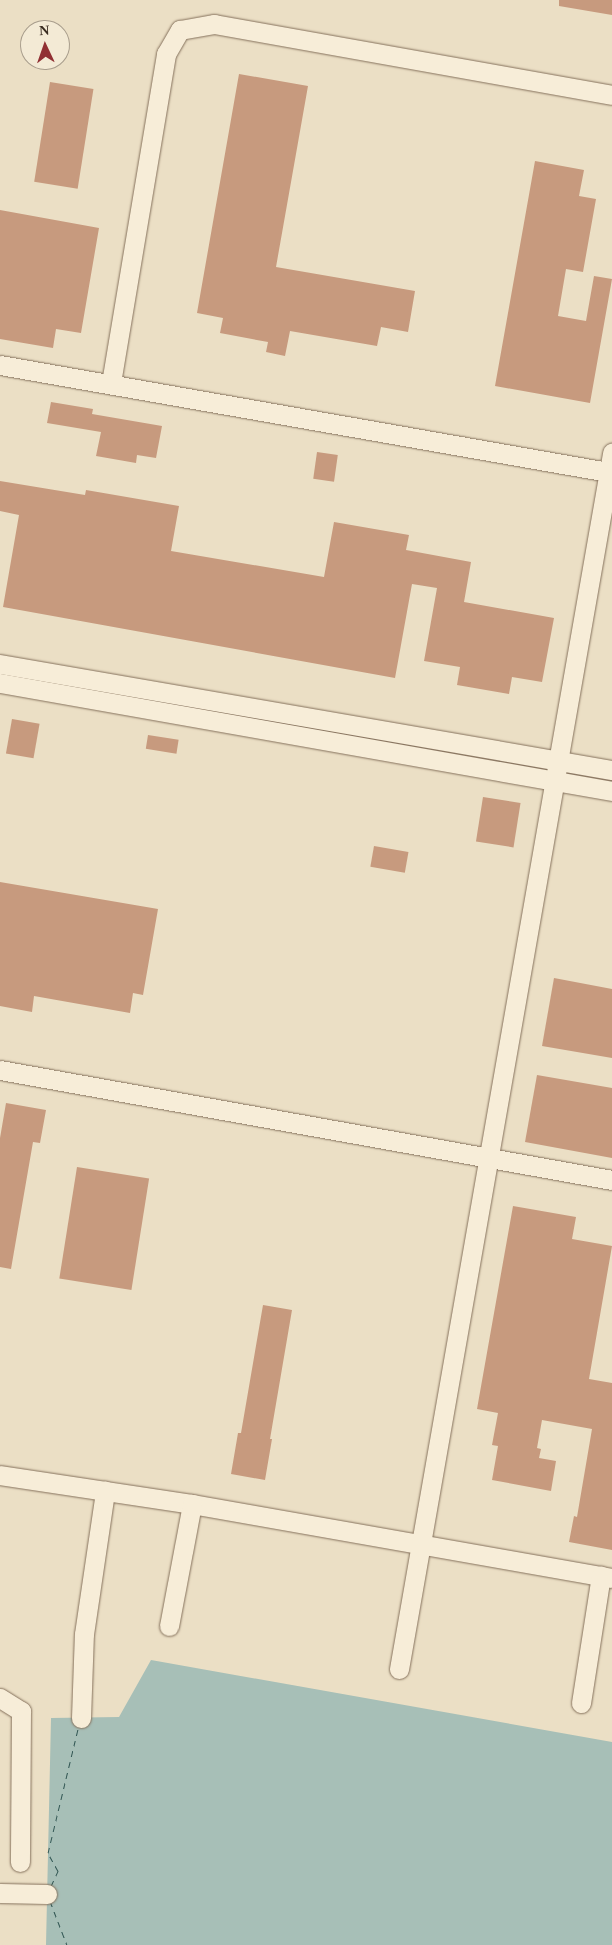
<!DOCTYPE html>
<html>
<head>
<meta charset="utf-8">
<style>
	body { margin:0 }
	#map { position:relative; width:612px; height:1945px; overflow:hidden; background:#ebdfc5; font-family:Georgia,serif }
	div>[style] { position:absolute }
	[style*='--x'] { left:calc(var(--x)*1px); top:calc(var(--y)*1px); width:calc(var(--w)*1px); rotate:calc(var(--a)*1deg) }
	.water>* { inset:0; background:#a7bfb7 }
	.ferry>* { height:1px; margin-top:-0.5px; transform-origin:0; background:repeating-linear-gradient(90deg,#305552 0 6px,transparent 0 11px) }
	.building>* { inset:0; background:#c79a7e; transform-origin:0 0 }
	.roads { filter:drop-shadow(0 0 1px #85715c) drop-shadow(0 0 1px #85715c) }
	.minor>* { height:19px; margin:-9.5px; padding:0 9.5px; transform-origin:9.5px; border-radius:9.5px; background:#f7edd8 }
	span { translate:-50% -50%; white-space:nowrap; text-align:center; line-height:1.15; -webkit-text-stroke:5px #f3ead5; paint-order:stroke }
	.north { position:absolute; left:20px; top:20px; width:50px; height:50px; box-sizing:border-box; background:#f3ead5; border:1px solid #a89d8c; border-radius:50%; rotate:357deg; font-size:14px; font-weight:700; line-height:20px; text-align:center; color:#372a1f }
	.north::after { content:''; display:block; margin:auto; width:18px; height:22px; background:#913033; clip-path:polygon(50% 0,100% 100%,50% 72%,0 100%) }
</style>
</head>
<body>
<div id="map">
	<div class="water">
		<div style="clip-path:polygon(151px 1660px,612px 1742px,612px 1945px,46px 1945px,51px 1718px,119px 1717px)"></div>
	</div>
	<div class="ferry">
		<div style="--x:51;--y:1886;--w:17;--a:-65"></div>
		<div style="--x:58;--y:1871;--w:21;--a:-119"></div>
		<div style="--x:48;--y:1853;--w:132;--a:-76.4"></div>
		<div style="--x:50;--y:1901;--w:47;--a:68.9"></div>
	</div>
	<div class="building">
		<div style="clip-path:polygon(559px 0,612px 0,612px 15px,559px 6px)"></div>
		<div style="clip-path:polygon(239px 74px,308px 86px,276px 267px,415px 291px,408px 332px,381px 327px,377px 346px,290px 331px,285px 356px,266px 352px,268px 342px,220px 333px,223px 318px,197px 313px)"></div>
		<div style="left:50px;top:82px;width:44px;height:101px;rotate:9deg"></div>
		<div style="clip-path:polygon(535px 161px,584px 170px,579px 196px,596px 199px,583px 272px,566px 269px,558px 316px,586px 321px,594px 276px,612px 279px,590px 403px,495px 386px)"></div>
		<div style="clip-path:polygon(0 210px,99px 228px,81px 333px,56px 329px,53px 348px,0 339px)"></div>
		<div style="clip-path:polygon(51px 402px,93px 409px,92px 414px,162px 426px,156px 458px,137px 455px,136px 463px,96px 456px,101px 432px,47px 423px)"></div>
		<div style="left:317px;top:452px;width:21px;height:27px;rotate:8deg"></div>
		<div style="clip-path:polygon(0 481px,85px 495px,86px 490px,179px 506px,171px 551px,324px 577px,334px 522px,409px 535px,406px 550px,471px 562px,464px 602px,554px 618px,542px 682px,512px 677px,509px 694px,457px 685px,460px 667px,424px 661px,437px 588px,412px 584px,395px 678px,3px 607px,19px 515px,0 511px)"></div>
		<div style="left:12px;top:719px;width:28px;height:35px;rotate:10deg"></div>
		<div style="left:148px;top:735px;width:31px;height:14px;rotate:9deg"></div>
		<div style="left:483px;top:797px;width:38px;height:45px;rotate:9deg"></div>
		<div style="left:374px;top:846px;width:35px;height:21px;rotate:10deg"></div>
		<div style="clip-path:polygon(0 882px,158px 909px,143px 995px,133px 993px,130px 1013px,34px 996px,32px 1012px,0 1006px)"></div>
		<div style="clip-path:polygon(554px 978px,612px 989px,612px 1058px,542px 1046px)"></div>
		<div style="clip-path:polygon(537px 1075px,612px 1088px,612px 1158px,525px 1142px)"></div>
		<div style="clip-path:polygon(6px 1103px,46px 1110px,40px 1143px,33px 1142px,11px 1269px,0 1267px,0 1138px)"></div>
		<div style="left:77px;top:1167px;width:73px;height:113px;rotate:9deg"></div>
		<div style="clip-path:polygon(513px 1206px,576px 1217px,572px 1239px,612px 1246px,589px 1379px,612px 1383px,612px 1550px,569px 1542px,574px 1516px,577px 1517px,592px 1429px,542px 1420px,537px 1448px,541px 1449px,539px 1458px,556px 1461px,551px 1491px,492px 1480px,498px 1446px,492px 1445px,498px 1413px,477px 1409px)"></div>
		<div style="clip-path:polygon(263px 1305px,292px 1310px,270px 1439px,272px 1439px,265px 1480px,231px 1474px,238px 1433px,241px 1433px)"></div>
	</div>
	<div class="roads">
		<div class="minor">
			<div style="--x:0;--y:365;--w:617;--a:9.98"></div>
			<div style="--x:111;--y:383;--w:334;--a:-80.5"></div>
			<div style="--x:166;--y:54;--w:28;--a:-60"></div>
			<div style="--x:180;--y:30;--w:35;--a:-10"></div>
			<div style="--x:214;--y:24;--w:404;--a:10.1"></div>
			<div style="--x:0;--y:664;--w:621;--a:9.83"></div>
			<div style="--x:0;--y:683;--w:621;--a:10.01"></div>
			<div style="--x:0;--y:1070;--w:622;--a:10.19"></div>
			<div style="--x:0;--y:1475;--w:194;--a:8.6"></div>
			<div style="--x:192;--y:1504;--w:426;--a:10"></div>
			<div style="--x:169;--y:1626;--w:124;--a:-79.3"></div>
			<div style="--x:399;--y:1669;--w:1235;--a:-80.06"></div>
			<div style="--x:0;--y:1698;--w:25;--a:32"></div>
			<div style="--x:21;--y:1711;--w:151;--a:90.4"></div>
			<div style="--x:581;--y:1703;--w:129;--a:-81.1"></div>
			<div style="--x:81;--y:1718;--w:84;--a:-88"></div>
			<div style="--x:84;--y:1634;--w:145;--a:-81.6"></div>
			<div style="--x:0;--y:1893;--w:47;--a:1.2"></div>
		</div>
	</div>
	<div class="north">N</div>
</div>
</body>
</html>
